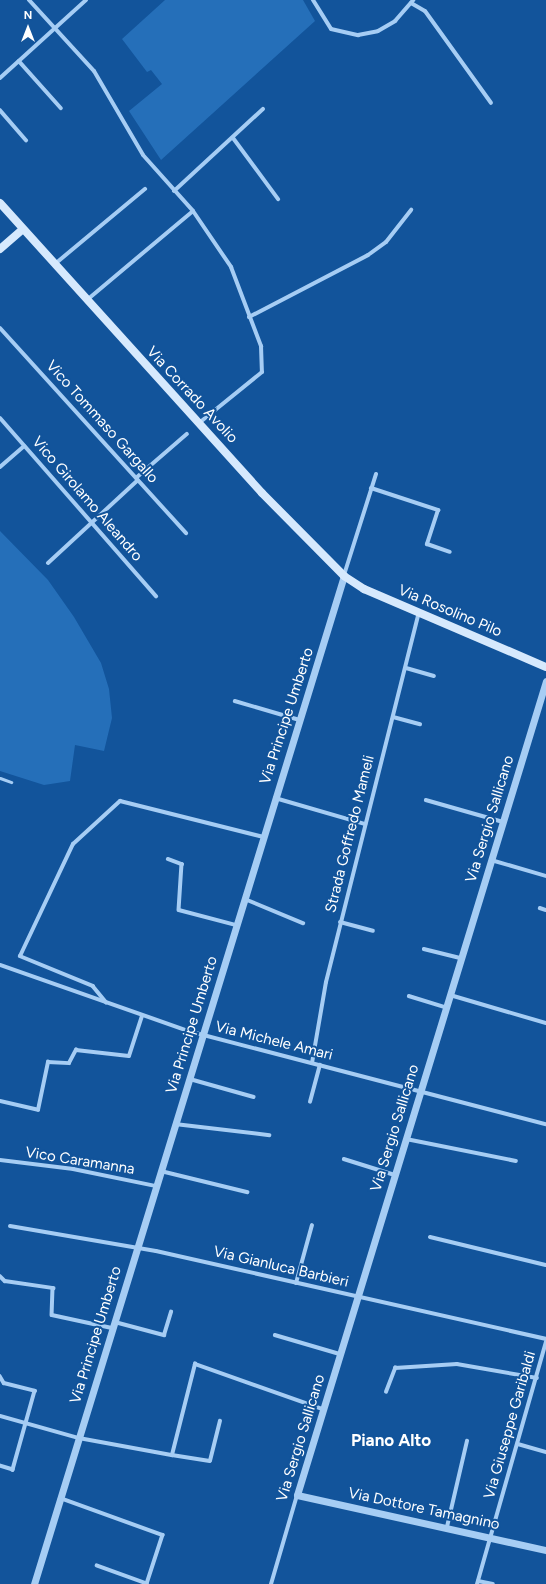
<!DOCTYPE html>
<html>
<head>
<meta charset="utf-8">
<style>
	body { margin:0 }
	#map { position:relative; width:546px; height:1584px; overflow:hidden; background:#12549b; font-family:Figtree,sans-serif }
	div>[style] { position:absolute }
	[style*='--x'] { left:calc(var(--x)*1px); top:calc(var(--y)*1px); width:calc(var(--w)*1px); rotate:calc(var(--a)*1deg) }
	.green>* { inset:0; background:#256fb9 }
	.service>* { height:3px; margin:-1.5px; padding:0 1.5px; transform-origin:1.5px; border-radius:1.5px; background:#a6cdf4 }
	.pedestrian>* { height:3.5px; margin:-1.75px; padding:0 1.75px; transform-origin:1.75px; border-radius:1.75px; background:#a6cdf4 }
	.minor>* { height:4px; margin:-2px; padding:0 2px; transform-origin:2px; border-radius:2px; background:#a6cdf4 }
	.tertiary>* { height:7px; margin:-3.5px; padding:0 3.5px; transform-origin:3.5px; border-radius:3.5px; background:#a6cdf4 }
	.secondary>* { height:8px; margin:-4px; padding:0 4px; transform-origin:4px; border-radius:4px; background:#d6e9fd }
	span { translate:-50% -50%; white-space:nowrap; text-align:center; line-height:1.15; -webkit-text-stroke:4px #12549b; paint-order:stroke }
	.street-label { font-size:15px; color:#fff }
	.quarter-label { font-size:17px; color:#fff; font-weight:700 }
	.north { position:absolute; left:8px; top:8px; width:40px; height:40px; -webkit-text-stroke:3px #12549b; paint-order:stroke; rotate:0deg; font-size:11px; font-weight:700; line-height:16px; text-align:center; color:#fff }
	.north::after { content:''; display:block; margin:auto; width:14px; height:18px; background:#fff; clip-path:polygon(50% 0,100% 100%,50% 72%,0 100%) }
</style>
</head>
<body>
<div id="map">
	<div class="green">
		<div style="clip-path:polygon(165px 0,303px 0,315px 21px,161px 160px,129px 111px,162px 84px,151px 70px,147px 72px,122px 39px)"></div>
		<div style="clip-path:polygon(0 531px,48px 580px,74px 617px,101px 663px,109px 689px,112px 718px,104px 751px,75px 745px,70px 781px,44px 785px,0 771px)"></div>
	</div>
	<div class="service">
		<div style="--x:0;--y:778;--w:12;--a:20"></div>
	</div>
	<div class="pedestrian">
		<div style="--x:19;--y:61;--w:63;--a:48.2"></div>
		<div style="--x:0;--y:110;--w:40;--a:49"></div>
		<div style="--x:55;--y:264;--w:117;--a:-39.8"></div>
		<div style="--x:87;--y:300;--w:138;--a:-40"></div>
		<div style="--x:136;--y:478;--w:67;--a:-40.8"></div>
		<div style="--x:235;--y:701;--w:68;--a:16.3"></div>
		<div style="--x:426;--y:800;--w:80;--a:15.9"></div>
		<div style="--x:168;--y:859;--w:15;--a:20"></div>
		<div style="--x:182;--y:864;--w:46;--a:93.7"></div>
		<div style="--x:179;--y:910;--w:59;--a:14.7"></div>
		<div style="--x:245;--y:899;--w:63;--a:22.5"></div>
		<div style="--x:540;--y:908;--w:6;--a:18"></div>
		<div style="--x:424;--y:949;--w:38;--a:14"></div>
		<div style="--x:20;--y:956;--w:79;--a:22.3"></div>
		<div style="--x:93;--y:986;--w:21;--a:51"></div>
		<div style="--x:409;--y:996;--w:39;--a:17"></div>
		<div style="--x:190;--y:1079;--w:66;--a:15.7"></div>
		<div style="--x:310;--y:1102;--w:38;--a:-75"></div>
		<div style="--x:38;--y:1110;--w:49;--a:-78.2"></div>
		<div style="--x:48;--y:1062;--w:21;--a:3"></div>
		<div style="--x:69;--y:1063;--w:15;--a:-62"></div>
		<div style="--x:76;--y:1050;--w:53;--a:6.5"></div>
		<div style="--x:129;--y:1056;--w:42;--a:-72"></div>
		<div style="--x:175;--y:1124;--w:95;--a:6.7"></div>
		<div style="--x:344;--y:1159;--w:53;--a:17.4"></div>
		<div style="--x:161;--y:1171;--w:89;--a:13.7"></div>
		<div style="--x:0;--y:1276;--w:7;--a:45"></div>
		<div style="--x:5;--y:1281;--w:49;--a:8.3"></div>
		<div style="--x:53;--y:1288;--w:27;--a:92"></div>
		<div style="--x:52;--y:1315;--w:61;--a:12.2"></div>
		<div style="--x:115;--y:1322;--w:51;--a:14.9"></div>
		<div style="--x:164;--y:1335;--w:24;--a:-73"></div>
		<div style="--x:275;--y:1335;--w:68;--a:16.3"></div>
		<div style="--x:0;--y:1376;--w:8;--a:60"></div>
		<div style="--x:4;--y:1383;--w:32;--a:14"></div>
		<div style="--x:35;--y:1391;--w:82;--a:105.6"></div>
		<div style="--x:13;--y:1470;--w:14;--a:-163"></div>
		<div style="--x:386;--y:1392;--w:26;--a:-69"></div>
		<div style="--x:395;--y:1368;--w:62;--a:-3.7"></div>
		<div style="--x:457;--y:1364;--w:81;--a:9.9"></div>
		<div style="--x:79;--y:1438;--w:95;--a:10.4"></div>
		<div style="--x:172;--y:1455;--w:94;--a:-75.8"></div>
		<div style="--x:195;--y:1364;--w:136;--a:19.4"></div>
		<div style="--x:518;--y:1444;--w:29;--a:16"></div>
		<div style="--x:172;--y:1455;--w:38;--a:9"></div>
		<div style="--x:210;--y:1461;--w:41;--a:-76"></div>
		<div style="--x:60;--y:1498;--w:109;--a:19.8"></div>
		<div style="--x:163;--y:1535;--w:52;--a:108.1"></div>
		<div style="--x:147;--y:1584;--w:53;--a:-160.2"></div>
		<div style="--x:447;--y:1527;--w:88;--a:-76.9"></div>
	</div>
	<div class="minor">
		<div style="--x:29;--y:0;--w:96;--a:47.5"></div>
		<div style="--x:94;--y:71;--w:97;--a:59.7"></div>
		<div style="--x:143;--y:155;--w:75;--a:48.2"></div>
		<div style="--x:193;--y:211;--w:68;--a:55.8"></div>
		<div style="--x:231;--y:267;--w:85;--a:69.2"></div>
		<div style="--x:261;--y:346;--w:26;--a:88"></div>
		<div style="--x:262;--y:372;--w:81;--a:141"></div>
		<div style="--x:313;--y:0;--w:34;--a:58"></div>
		<div style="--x:331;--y:29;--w:28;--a:13"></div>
		<div style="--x:358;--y:35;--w:20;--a:-11"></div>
		<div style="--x:378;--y:31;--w:20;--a:-30"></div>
		<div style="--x:395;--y:21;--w:28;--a:-49"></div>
		<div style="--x:411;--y:3;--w:16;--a:30"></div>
		<div style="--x:425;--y:11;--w:113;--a:54.3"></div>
		<div style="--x:0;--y:78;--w:116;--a:-42.2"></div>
		<div style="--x:233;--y:138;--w:76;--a:53.6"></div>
		<div style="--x:174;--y:191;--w:121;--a:-42.7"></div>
		<div style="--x:249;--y:317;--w:134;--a:-27.5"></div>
		<div style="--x:368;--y:255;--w:22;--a:-36"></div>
		<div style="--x:386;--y:242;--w:41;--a:-52"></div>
		<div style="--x:0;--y:328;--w:277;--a:47.8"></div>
		<div style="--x:0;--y:418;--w:237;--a:48.8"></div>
		<div style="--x:0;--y:467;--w:32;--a:-41"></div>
		<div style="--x:371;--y:488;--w:71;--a:18.2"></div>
		<div style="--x:438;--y:510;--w:36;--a:108"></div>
		<div style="--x:427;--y:544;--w:24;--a:19"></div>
		<div style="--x:48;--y:563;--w:122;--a:-42.7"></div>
		<div style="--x:344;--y:575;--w:106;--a:-72.4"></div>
		<div style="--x:406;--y:668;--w:29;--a:16"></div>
		<div style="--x:393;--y:717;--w:28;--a:15"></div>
		<div style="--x:275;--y:798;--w:94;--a:16.1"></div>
		<div style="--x:491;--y:860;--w:57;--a:16.2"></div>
		<div style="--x:340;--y:922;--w:34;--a:15"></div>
		<div style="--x:20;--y:956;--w:124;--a:-64.7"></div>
		<div style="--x:73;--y:844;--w:64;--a:-42.5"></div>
		<div style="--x:120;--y:801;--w:147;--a:14.1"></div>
		<div style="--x:0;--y:965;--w:199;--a:19.3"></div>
		<div style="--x:188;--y:1031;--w:370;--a:14.6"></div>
		<div style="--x:450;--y:995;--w:100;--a:16.3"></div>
		<div style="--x:312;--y:1063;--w:82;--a:-80.2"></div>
		<div style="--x:326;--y:982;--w:381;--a:-75.9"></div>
		<div style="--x:0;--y:1101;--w:39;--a:13"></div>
		<div style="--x:406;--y:1139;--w:112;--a:11.3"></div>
		<div style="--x:0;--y:1160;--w:74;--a:7"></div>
		<div style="--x:73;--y:1169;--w:85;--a:11.6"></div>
		<div style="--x:10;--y:1226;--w:148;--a:9.7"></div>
		<div style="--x:156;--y:1251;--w:400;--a:12.7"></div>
		<div style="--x:430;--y:1237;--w:119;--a:13.6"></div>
		<div style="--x:296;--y:1283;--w:60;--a:-74.6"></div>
		<div style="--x:0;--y:1416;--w:82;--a:15.6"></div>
		<div style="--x:478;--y:1581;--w:15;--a:11"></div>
		<div style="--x:271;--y:1584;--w:93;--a:-73.7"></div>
		<div style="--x:477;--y:1584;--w:252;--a:-74.1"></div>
	</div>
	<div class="tertiary">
		<div style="--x:546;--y:681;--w:851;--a:107.01"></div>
		<div style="--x:297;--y:1495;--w:255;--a:12.5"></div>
		<div style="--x:34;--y:1584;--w:1055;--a:-72.91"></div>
	</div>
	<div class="secondary">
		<div style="--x:0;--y:203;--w:391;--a:47.9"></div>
		<div style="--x:262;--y:493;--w:117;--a:45.3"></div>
		<div style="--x:344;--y:576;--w:24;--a:33"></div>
		<div style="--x:364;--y:589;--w:198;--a:23.2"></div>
		<div style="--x:0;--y:249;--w:29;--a:-41"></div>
	</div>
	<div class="street-label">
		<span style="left:192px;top:395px;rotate:47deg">Via Corrado Avolio</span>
		<span style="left:102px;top:422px;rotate:48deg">Vico Tommaso Gargallo</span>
		<span style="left:87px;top:499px;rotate:49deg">Vico Girolamo Aleandro</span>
		<span style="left:450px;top:611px;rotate:23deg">Via Rosolino Pilo</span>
		<span style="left:287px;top:716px;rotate:-72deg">Via Principe Umberto</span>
		<span style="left:490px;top:819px;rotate:-73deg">Via Sergio Sallicano</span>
		<span style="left:350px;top:834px;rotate:-76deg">Strada Goffredo Mameli</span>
		<span style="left:192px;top:1025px;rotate:-73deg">Via Principe Umberto</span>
		<span style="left:274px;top:1041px;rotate:14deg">Via Michele Amari</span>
		<span style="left:395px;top:1128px;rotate:-73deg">Via Sergio Sallicano</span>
		<span style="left:80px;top:1161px;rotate:9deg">Vico Caramanna</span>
		<span style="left:281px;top:1267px;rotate:13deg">Via Gianluca Barbieri</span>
		<span style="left:96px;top:1335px;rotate:-73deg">Via Principe Umberto</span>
		<span style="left:510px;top:1425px;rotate:-74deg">Via Giuseppe Garibaldi</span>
		<span style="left:301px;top:1438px;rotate:-73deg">Via Sergio Sallicano</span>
		<span style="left:424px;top:1509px;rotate:12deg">Via Dottore Tamagnino</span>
	</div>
	<div class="quarter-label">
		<span style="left:391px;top:1441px">Piano Alto</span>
	</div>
	<div class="north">N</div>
</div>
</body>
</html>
